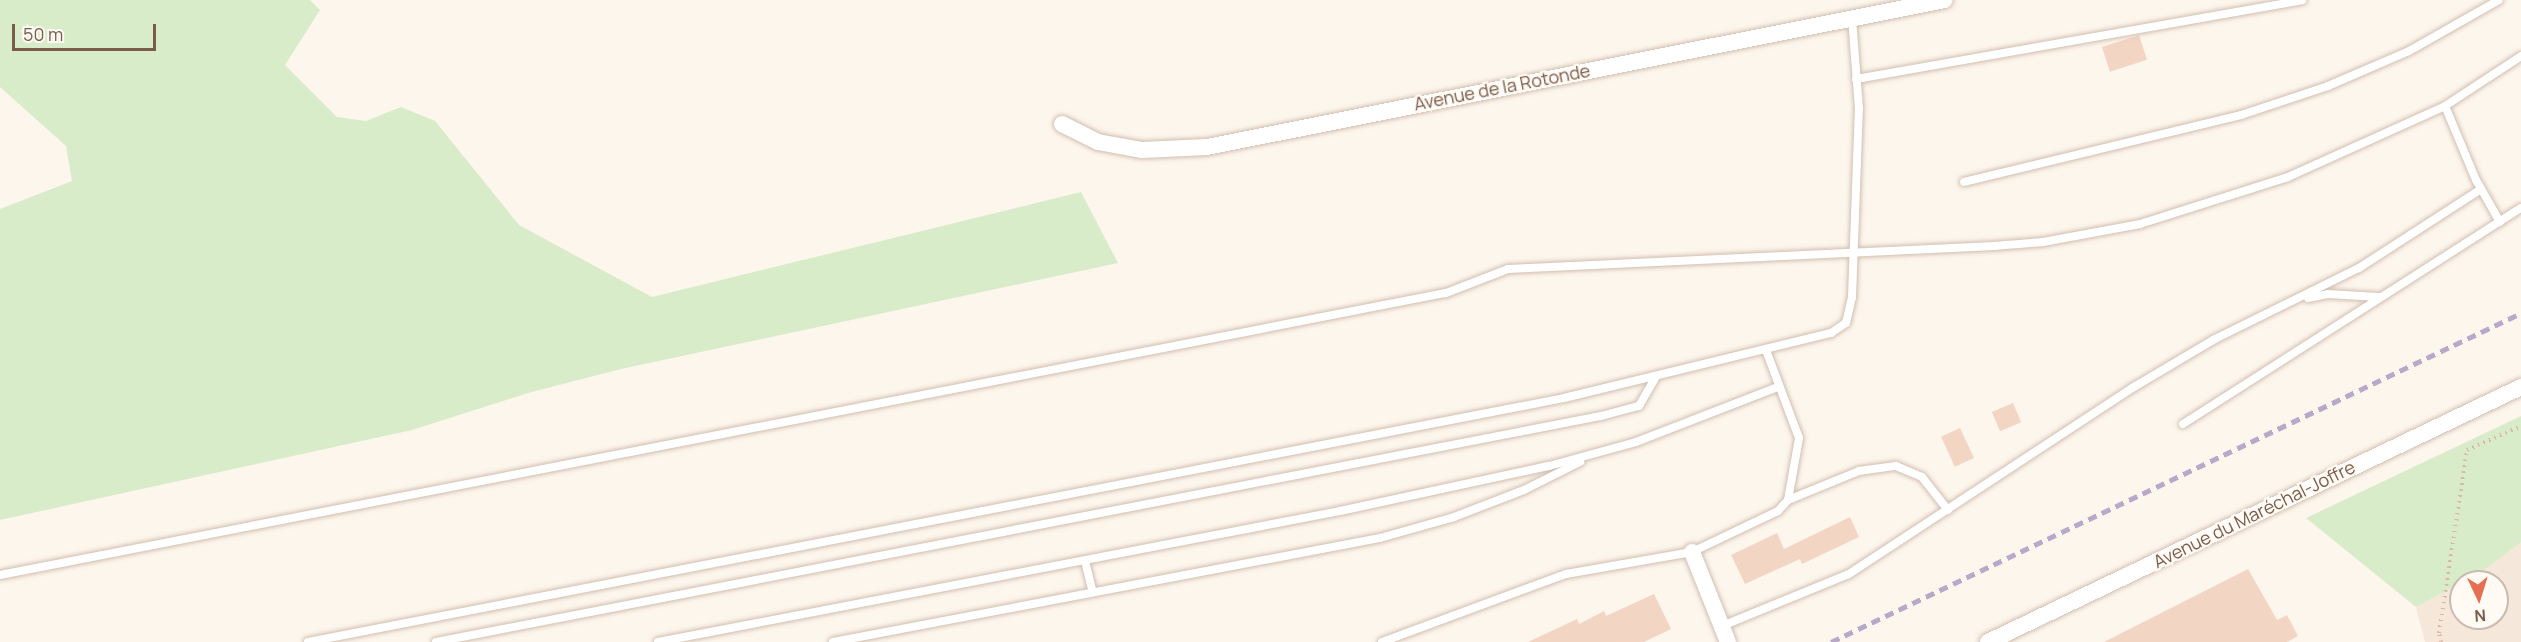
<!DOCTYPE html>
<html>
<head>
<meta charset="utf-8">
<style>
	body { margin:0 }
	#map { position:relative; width:2521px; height:642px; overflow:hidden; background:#fdf6ec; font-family:Manrope,sans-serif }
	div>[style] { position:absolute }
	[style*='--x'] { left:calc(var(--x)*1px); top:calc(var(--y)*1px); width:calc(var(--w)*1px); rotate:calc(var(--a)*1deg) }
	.residential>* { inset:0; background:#f5e8da }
	.green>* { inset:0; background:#d8ecc9 }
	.building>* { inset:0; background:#f3d5c3; transform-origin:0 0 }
	.path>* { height:4px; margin-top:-2px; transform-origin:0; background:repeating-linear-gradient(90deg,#d9b8a5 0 1.5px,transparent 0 6px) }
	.roads { filter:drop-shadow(0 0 2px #d1beb0) drop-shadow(0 0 2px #d1beb0) }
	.lane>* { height:8px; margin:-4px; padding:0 4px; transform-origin:4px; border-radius:4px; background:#fff }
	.street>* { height:16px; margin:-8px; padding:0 8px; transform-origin:8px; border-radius:8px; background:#fff }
	.rail>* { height:4.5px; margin-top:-2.25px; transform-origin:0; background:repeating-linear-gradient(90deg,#b9a8c9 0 9px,transparent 0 15px) }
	span { translate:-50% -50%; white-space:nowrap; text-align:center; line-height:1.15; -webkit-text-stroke:4.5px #fffaf3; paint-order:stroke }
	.street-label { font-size:18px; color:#7a5c4d }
	.north { position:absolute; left:2449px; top:570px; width:60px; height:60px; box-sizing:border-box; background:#fffaf3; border:2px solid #cabbb1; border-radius:50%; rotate:176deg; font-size:16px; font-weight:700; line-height:24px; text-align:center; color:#7a5c4d }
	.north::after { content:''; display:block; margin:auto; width:21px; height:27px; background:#e76f51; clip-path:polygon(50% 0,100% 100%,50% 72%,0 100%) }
	.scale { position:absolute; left:12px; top:24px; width:144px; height:27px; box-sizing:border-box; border:3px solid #7a5c4d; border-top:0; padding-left:8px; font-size:18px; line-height:21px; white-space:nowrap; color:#7a5c4d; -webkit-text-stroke:4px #fffaf3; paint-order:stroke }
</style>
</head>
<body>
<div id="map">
	<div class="residential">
		<div style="clip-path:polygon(2521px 542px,2521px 642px,2425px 642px,2416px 607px,2461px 583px,2461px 618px,2497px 618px,2497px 582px,2463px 582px)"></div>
	</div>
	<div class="green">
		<div style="clip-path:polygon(0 0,310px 0,320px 10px,285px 65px,337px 117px,366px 121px,401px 107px,435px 121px,519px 225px,652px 297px,1081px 192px,1118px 263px,621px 369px,528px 393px,412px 430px,0 520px,0 209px,72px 181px,66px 146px,0 87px)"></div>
		<div style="clip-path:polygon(2521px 416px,2521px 542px,2480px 573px,2416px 607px,2306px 518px)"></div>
	</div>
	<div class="building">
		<div style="left:2139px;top:35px;width:26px;height:39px;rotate:72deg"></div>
		<div style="left:2013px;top:403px;width:21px;height:23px;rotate:67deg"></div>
		<div style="left:1960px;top:428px;width:33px;height:21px;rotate:65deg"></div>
		<div style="clip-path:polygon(1850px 517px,1859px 537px,1802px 564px,1800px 559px,1745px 584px,1731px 555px,1777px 533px,1784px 549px)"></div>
		<div style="clip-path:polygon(2248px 569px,2277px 620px,2287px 615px,2298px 636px,2287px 642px,2104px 642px)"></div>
		<div style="clip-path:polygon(1654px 594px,1671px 629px,1644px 642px,1528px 642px,1577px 619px,1579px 624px,1604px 611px,1606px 616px)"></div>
	</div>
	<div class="path">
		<div style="--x:2441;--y:642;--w:9;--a:-103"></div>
		<div style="--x:2439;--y:633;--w:185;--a:-81.3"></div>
		<div style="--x:2467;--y:450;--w:59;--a:-24"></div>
	</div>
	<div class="roads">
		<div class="lane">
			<div style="--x:1856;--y:79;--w:453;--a:-10"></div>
			<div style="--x:1964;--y:182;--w:285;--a:-13.6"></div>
			<div style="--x:2241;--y:115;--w:92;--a:-18.4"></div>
			<div style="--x:2328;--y:86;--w:88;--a:-23.4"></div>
			<div style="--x:2409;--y:51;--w:103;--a:-29.5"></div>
			<div style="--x:2500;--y:222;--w:48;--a:-119.7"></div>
			<div style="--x:2476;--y:180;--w:80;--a:-112.7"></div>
			<div style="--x:2445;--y:106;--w:91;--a:-33.3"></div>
			<div style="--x:2308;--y:298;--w:20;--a:-11"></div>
			<div style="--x:2328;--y:294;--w:50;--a:3.4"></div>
			<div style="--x:2183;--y:424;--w:401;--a:-32.6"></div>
			<div style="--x:1788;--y:500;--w:77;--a:-22.2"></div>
			<div style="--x:1859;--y:471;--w:37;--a:-8"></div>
			<div style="--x:1896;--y:466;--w:28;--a:23"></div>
			<div style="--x:1922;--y:477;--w:42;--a:51.8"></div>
			<div style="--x:1085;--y:561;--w:32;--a:76"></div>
			<div style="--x:0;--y:575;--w:1473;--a:-11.04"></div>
			<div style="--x:1446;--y:293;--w:66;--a:-21.2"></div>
			<div style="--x:1508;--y:269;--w:487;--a:-2.7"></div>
			<div style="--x:1994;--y:246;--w:49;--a:-4.7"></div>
			<div style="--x:2043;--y:242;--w:99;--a:-10.5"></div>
			<div style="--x:2140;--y:224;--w:155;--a:-17.6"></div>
			<div style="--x:2288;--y:177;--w:172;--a:-24.3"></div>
			<div style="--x:1722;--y:626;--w:137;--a:-22.3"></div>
			<div style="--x:1849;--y:574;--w:341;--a:-33.3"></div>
			<div style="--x:2134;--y:387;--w:92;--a:-30.7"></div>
			<div style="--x:2213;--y:340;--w:163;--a:-26.3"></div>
			<div style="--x:2359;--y:268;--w:145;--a:-32.9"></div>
			<div style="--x:308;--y:642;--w:1279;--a:-10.99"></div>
			<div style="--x:1564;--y:398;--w:275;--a:-13.7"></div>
			<div style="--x:1831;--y:333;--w:18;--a:-34"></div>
			<div style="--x:1846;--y:323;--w:27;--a:-77"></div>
			<div style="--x:1852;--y:297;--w:188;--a:-87.9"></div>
			<div style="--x:1859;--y:109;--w:92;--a:-94.4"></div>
			<div style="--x:436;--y:642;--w:1187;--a:-10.98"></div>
			<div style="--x:1601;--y:416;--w:39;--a:-15"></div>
			<div style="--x:1639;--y:406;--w:34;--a:-60"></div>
			<div style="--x:658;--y:642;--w:694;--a:-10.87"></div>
			<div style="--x:1340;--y:511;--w:214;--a:-12.2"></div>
			<div style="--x:1549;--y:466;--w:90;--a:-15.4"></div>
			<div style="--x:1636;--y:442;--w:152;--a:-21.2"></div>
			<div style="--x:833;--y:642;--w:557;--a:-10.77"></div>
			<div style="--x:1380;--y:538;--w:77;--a:-15.8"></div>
			<div style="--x:1454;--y:517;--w:75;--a:-21.1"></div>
			<div style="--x:1524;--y:490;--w:63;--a:-26.6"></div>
			<div style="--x:1382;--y:642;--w:196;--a:-20.3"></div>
			<div style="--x:1566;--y:574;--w:128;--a:-9.9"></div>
			<div style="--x:1692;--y:552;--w:95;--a:-25.5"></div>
			<div style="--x:1778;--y:511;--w:15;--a:-48"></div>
			<div style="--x:1788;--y:500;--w:63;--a:-79.9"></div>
			<div style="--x:1799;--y:438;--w:94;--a:-110.6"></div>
		</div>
		<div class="street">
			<div style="--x:1062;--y:124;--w:40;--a:26.6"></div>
			<div style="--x:1098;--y:142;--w:45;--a:10.3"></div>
			<div style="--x:1142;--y:150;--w:65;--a:-2.6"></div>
			<div style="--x:1207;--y:147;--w:752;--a:-11.27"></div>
			<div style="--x:1692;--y:552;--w:97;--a:68.2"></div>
			<div style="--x:1988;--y:642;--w:591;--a:-25.57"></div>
		</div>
	</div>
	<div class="rail">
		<div style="--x:1831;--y:642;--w:764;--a:-25.49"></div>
	</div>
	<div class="street-label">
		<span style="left:1502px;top:87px;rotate:-11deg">Avenue de la Rotonde</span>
		<span style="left:2254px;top:514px;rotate:-26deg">Avenue du Maréchal-Joffre</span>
	</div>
	<div class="north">N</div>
	<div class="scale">50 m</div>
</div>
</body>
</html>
